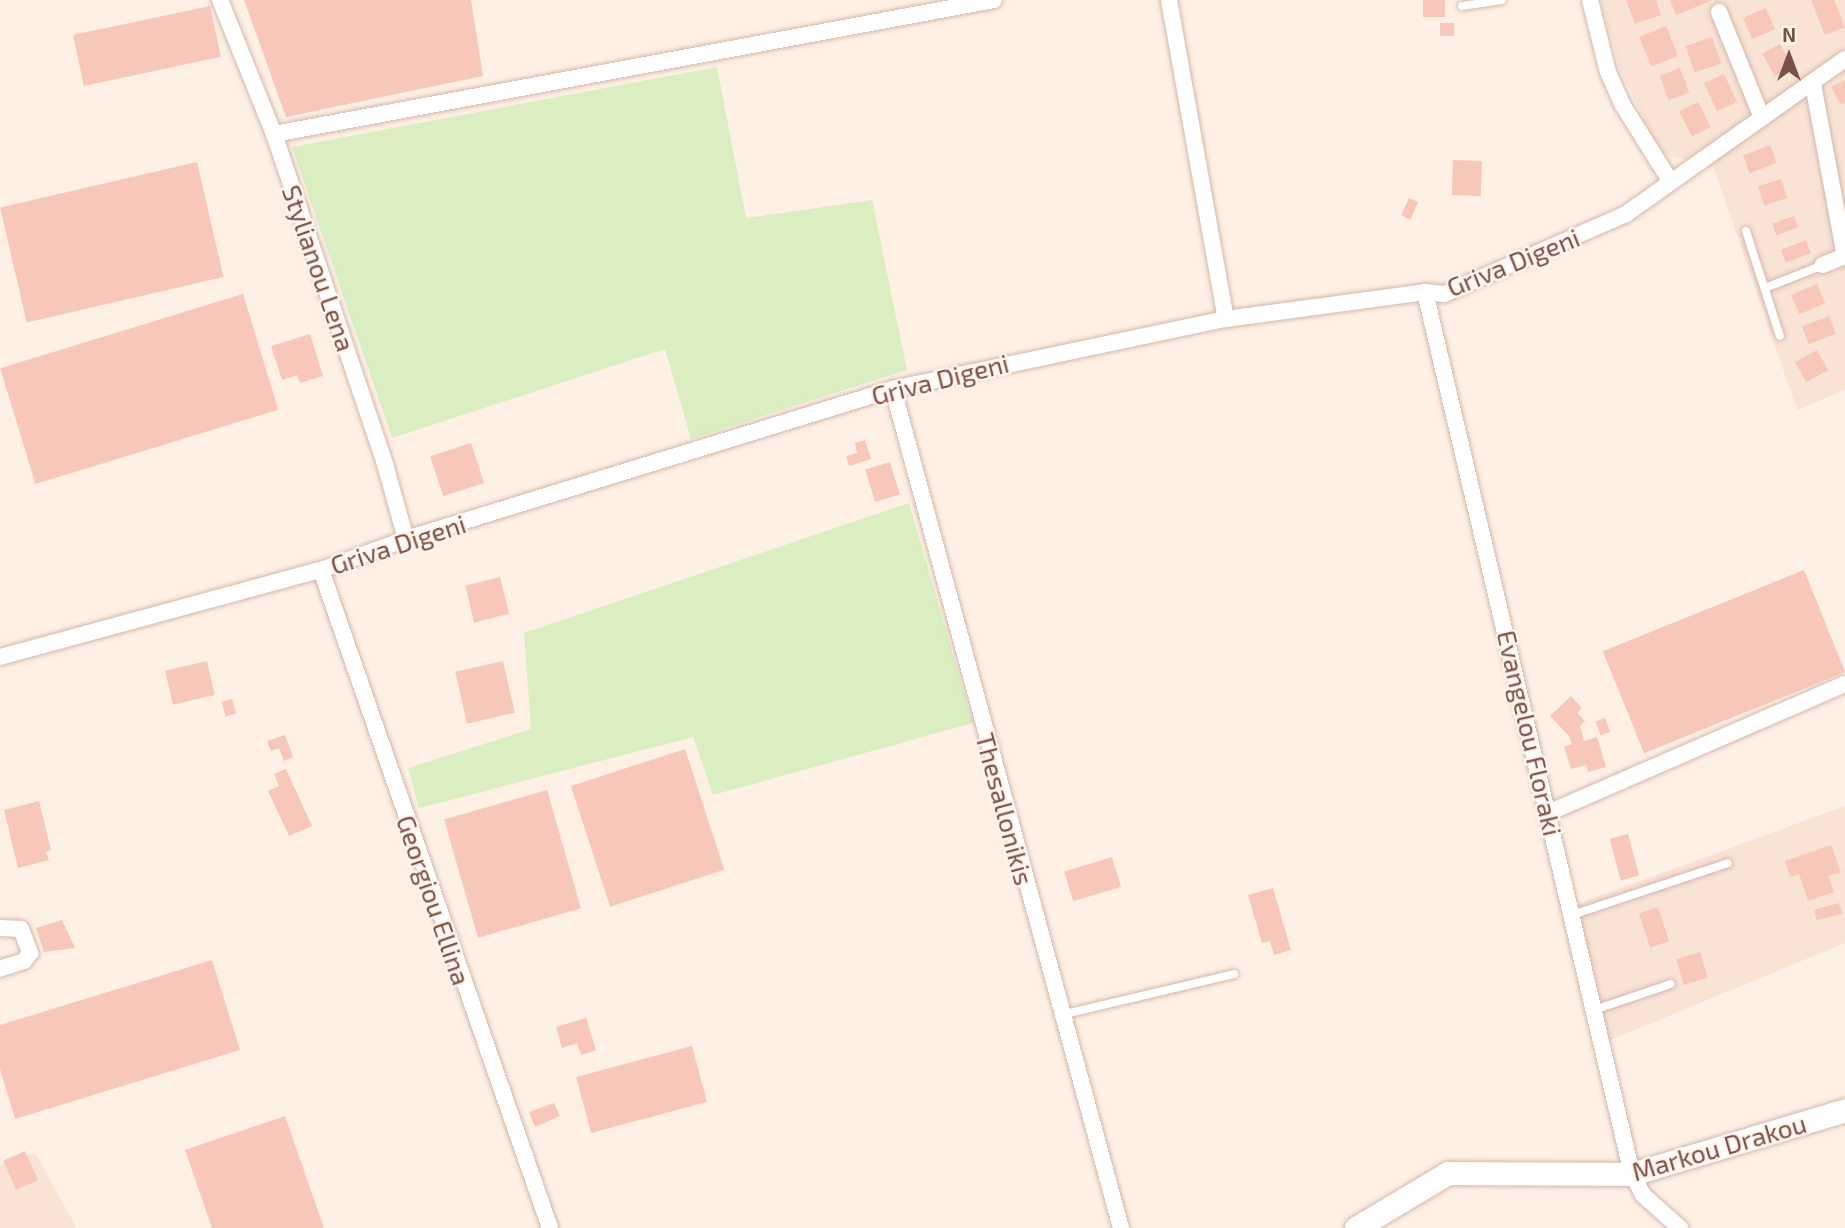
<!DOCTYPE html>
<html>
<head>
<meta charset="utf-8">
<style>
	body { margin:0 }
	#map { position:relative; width:1845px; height:1228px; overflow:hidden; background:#fef0e5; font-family:"Exo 2",sans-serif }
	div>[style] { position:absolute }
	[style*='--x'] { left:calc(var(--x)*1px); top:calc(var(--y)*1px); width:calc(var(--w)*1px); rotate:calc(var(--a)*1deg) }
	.residential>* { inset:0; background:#f9e3d5 }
	.green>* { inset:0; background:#dbeec1 }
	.building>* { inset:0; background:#f7c7b9; transform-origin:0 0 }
	.roads { filter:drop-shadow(0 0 2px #d4b7ac) drop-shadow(0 0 2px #d4b7ac) }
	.lane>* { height:8px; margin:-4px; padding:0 4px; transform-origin:4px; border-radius:4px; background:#fff }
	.street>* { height:16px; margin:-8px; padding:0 8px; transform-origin:8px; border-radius:8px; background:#fff }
	.secondary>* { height:23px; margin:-11.5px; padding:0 11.5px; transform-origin:11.5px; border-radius:11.5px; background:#fff }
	span { translate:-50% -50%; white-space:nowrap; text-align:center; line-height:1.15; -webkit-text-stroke:5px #fff5ed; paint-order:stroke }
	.street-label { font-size:26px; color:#7a5047 }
	.north { position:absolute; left:1754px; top:21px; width:70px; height:70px; -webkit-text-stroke:5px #fff5ed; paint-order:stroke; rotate:0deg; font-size:19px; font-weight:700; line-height:28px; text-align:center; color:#7a5047 }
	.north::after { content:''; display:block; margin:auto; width:24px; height:32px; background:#7a5047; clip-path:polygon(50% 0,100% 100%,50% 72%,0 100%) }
</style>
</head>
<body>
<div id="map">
	<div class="residential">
		<div style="clip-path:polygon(1601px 0,1845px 0,1845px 390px,1797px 410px,1714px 168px,1660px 153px,1620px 70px)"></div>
		<div style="clip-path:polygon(1845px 806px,1845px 943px,1608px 1041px,1577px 904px)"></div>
		<div style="clip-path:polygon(35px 1153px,77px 1228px,0 1228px,0 1165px)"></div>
	</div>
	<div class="green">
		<div style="clip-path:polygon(717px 67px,746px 218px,872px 200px,907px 370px,691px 439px,665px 349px,392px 438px,292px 147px)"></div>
		<div style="clip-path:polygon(909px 503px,973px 723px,713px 795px,693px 737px,419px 808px,408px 768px,531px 729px,524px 633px)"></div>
	</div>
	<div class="building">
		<div style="clip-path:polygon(244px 0,471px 0,483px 76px,286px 117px)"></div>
		<div style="left:1423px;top:0;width:22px;height:17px"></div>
		<div style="clip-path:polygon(1626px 0,1656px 0,1661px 15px,1635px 24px)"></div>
		<div style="clip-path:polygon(1670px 0,1713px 0,1676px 15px)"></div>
		<div style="clip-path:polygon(1811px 0,1834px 0,1845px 27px,1825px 35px)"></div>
		<div style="left:210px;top:6px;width:52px;height:140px;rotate:78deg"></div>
		<div style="left:1766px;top:8px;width:23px;height:25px;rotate:67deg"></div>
		<div style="left:1440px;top:23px;width:14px;height:13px"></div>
		<div style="left:1666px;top:26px;width:32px;height:29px;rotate:68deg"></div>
		<div style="left:1712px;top:37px;width:28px;height:28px;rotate:71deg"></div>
		<div style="left:1780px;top:44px;width:26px;height:20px;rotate:62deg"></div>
		<div style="left:1680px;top:68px;width:26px;height:22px;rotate:69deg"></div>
		<div style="left:1724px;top:74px;width:31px;height:22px;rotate:65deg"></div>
		<div style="clip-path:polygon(1845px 80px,1845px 103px,1841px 105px,1831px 87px)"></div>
		<div style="left:1698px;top:102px;width:28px;height:21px;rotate:63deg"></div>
		<div style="left:1770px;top:145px;width:19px;height:29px;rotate:69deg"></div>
		<div style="left:1453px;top:160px;width:29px;height:35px;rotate:2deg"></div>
		<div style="left:197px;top:162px;width:118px;height:202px;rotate:77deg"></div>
		<div style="left:1781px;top:179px;width:20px;height:24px;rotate:72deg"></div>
		<div style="left:1409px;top:198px;width:10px;height:19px;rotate:24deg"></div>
		<div style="left:1794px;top:216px;width:12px;height:23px;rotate:70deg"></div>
		<div style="left:1806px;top:240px;width:14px;height:27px;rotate:69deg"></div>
		<div style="left:1817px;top:284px;width:21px;height:28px;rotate:67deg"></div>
		<div style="left:243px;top:294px;width:121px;height:254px;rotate:73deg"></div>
		<div style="left:1829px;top:316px;width:19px;height:29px;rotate:69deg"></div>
		<div style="clip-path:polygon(310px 334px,323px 376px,300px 383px,297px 375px,282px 380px,271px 346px)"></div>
		<div style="left:1817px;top:350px;width:23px;height:25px;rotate:61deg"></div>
		<div style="clip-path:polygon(865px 440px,871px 459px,849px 466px,846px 456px,857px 453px,855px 443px)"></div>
		<div style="left:471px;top:443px;width:42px;height:43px;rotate:72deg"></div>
		<div style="left:890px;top:462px;width:34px;height:26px;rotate:73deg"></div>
		<div style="left:1804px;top:570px;width:110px;height:217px;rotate:68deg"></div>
		<div style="left:500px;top:577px;width:38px;height:36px;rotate:76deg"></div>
		<div style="left:207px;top:661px;width:35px;height:43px;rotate:77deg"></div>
		<div style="left:503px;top:661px;width:53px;height:49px;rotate:77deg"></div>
		<div style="clip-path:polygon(1571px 696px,1582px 708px,1577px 713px,1585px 721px,1580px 726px,1584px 741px,1597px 737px,1606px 767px,1588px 772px,1586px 765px,1571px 769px,1564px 747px,1572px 744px,1569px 736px,1550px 716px)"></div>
		<div style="left:232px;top:699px;width:15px;height:11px;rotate:74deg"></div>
		<div style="left:1605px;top:718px;width:15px;height:10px;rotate:70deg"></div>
		<div style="clip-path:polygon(285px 735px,293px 757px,284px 761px,279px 748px,271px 751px,267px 741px)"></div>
		<div style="left:685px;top:749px;width:127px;height:120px;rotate:72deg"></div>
		<div style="clip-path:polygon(286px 769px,312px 826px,289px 836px,268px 791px,279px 786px,274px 774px)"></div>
		<div style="left:547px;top:790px;width:123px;height:107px;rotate:74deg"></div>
		<div style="clip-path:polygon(39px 801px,51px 850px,46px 852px,49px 860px,18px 868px,4px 810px)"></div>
		<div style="left:1628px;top:834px;width:43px;height:19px;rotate:75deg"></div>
		<div style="clip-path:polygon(1831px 845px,1841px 872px,1828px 876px,1834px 892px,1808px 901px,1799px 874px,1790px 877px,1785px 861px)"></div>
		<div style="left:1112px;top:857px;width:31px;height:50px;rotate:73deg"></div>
		<div style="clip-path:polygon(1273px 888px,1291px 950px,1274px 955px,1270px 941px,1262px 943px,1248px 895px)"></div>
		<div style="left:1839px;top:903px;width:11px;height:26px;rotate:75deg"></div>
		<div style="left:1658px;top:907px;width:36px;height:20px;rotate:72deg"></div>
		<div style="clip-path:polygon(62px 920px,75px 948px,44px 952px,36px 928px)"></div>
		<div style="left:1700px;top:952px;width:27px;height:25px;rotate:73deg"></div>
		<div style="clip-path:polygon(212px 960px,240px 1050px,15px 1119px,0 1069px,0 1025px)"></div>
		<div style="clip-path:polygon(586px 1018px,596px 1050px,581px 1055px,577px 1043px,562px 1048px,556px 1027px)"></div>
		<div style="left:692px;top:1046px;width:58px;height:120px;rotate:75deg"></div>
		<div style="clip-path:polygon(554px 1103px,560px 1116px,535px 1127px,529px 1112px)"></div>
		<div style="clip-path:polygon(285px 1116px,324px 1228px,212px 1228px,185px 1150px)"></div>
		<div style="left:25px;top:1151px;width:32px;height:24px;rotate:66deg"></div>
	</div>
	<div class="roads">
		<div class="lane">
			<div style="--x:1462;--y:6;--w:40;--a:-8.5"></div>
			<div style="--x:1746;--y:231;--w:110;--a:72.1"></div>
			<div style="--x:1765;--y:288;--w:62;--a:-21.6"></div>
			<div style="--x:1572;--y:915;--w:164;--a:-18.4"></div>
			<div style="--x:1594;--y:1010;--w:81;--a:-18.7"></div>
			<div style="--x:1061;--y:1015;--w:178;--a:-13.3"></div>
		</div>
		<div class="street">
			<div style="--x:220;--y:0;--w:144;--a:68.1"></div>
			<div style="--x:274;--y:134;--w:348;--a:71.4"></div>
			<div style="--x:385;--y:464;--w:78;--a:74.4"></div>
			<div style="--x:1169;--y:0;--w:324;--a:79.9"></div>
			<div style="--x:1590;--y:0;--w:74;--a:76"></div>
			<div style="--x:1608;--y:72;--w:35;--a:66"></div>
			<div style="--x:1622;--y:104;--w:89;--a:57.9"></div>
			<div style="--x:1719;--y:12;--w:114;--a:67.9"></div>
			<div style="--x:1813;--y:84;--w:175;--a:79.5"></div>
			<div style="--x:1845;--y:256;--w:24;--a:158"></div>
			<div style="--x:274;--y:134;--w:732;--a:-10.54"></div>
			<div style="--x:1425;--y:292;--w:906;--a:76.79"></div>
			<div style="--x:1632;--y:1174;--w:24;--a:62"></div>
			<div style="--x:1643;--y:1195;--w:50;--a:41.7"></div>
			<div style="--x:893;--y:389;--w:869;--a:74.8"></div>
			<div style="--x:321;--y:570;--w:697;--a:70.81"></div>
			<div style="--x:0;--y:657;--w:333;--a:-15.2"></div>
			<div style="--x:321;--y:570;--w:90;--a:-20"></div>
			<div style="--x:406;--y:539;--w:510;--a:-17.12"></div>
			<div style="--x:893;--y:389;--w:340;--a:-11.9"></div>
			<div style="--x:1226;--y:319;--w:201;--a:-7.7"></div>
			<div style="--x:1425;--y:292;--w:19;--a:6"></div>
			<div style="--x:1444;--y:294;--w:199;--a:-23.7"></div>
			<div style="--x:1626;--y:214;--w:268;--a:-35.3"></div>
			<div style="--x:1548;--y:813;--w:324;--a:-23.5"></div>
			<div style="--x:0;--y:928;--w:21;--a:3"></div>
			<div style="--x:21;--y:929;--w:26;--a:69"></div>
			<div style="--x:30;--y:953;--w:10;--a:127"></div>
			<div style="--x:24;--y:961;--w:25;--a:162"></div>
		</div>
		<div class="secondary">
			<div style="--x:1356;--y:1228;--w:107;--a:-30.9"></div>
			<div style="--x:1448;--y:1173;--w:184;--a:0.3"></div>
			<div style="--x:1632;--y:1174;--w:222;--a:-16.7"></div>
		</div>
	</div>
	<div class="street-label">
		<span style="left:1513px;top:262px;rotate:-22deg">Griva Digeni</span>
		<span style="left:319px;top:268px;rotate:71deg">Stylianou Lena</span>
		<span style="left:940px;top:379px;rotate:-14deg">Griva Digeni</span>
		<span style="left:398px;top:544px;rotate:-18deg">Griva Digeni</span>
		<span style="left:1530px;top:733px;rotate:77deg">Evangelou Floraki</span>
		<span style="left:1005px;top:809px;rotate:75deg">Thesallonikis</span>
		<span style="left:434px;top:900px;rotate:71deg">Georgiou Ellina</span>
		<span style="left:1719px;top:1147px;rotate:-16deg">Markou Drakou</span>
	</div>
	<div class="north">N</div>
</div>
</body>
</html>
